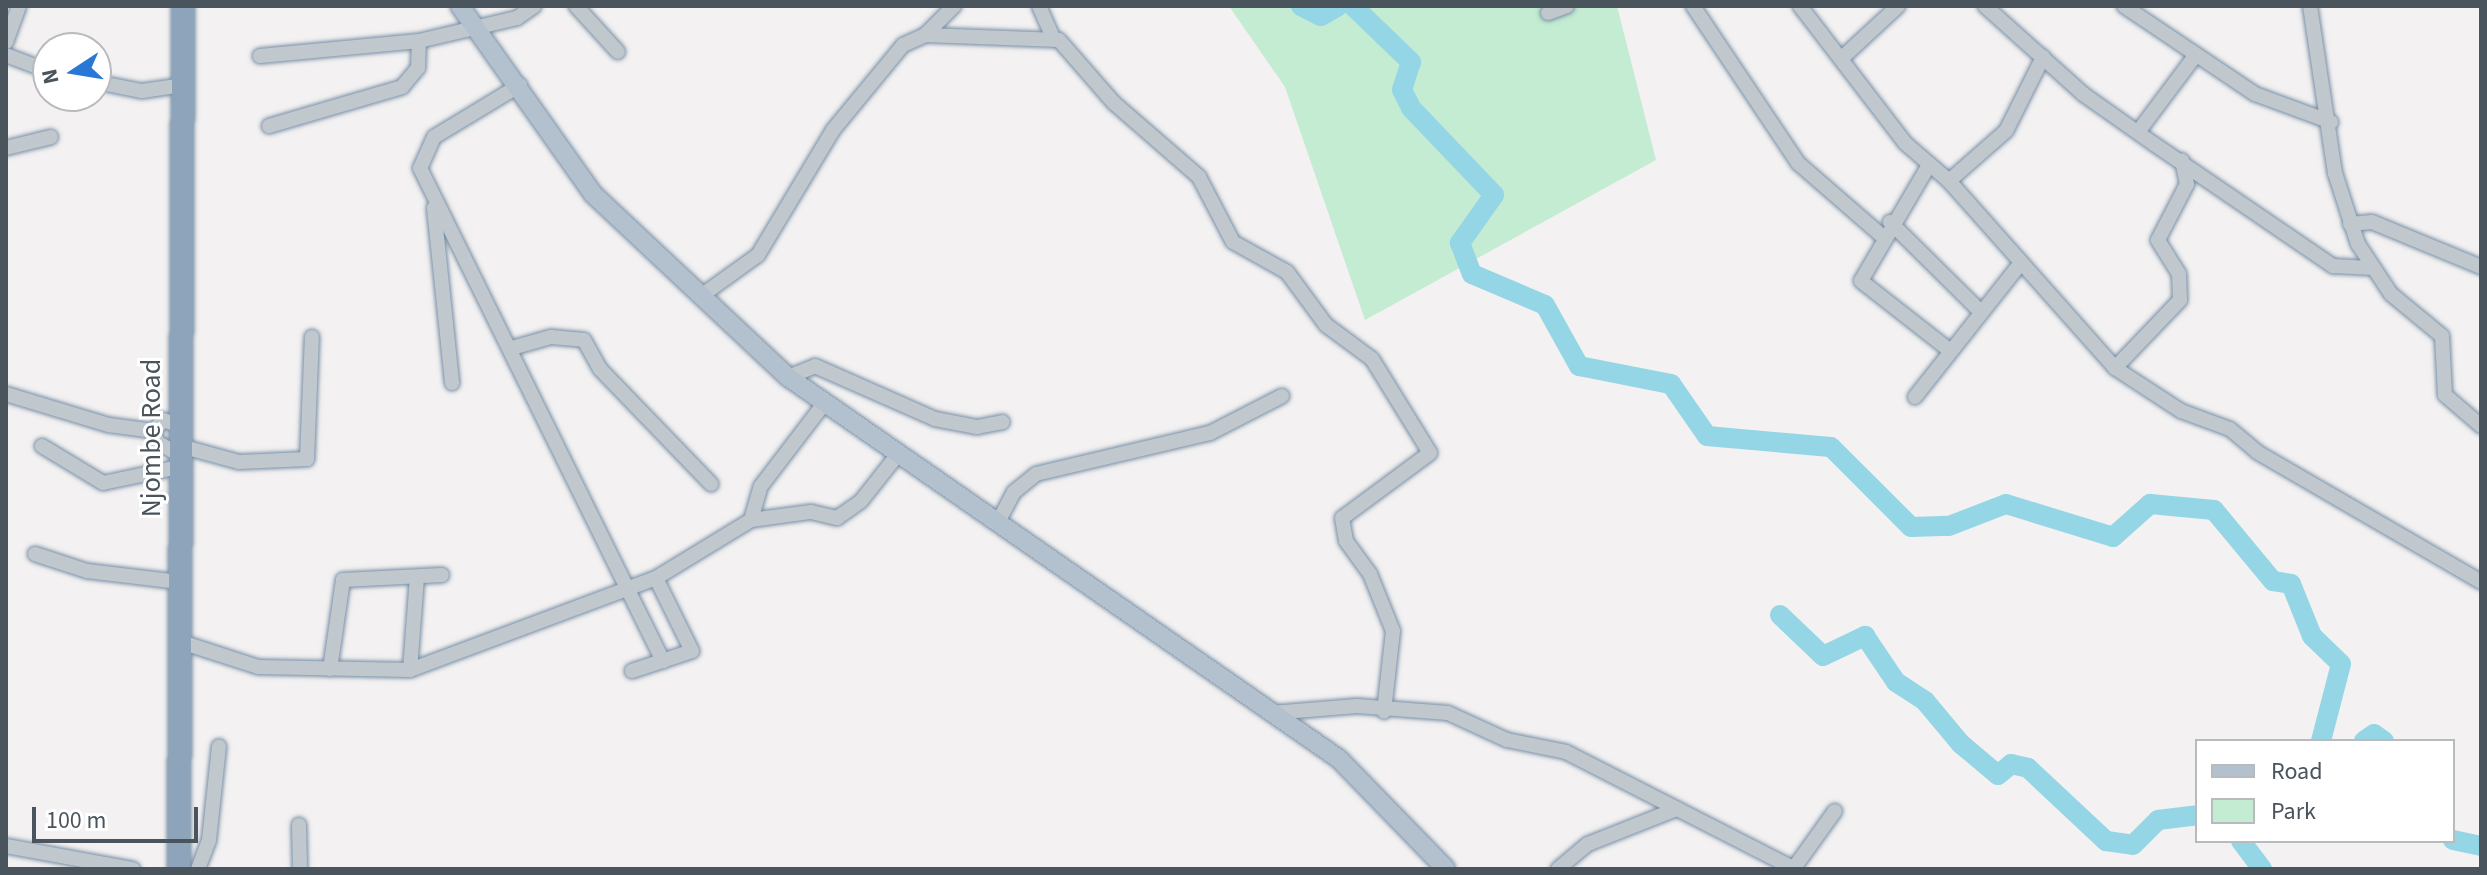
<!DOCTYPE html>
<html>
<head>
<meta charset="utf-8">
<style>
	body { margin:0 }
	#map { position:relative; width:2487px; height:875px; overflow:hidden; background:#f3f1f1; font-family:"Source Sans 3",sans-serif }
	div>[style] { position:absolute }
	[style*='--x'] { left:calc(var(--x)*1px); top:calc(var(--y)*1px); width:calc(var(--w)*1px); rotate:calc(var(--a)*1deg) }
	.green>* { inset:0; background:#c3ecd2 }
	.river>* { height:20px; margin:-10px; padding:0 10px; transform-origin:10px; border-radius:10px; background:#94d6e5 }
	.roads { filter:drop-shadow(0 0 2px #788fa6) drop-shadow(0 0 2px #788fa6) }
	.minor>* { height:14px; margin:-7px; padding:0 7px; transform-origin:7px; border-radius:7px; background:#c0c8ce }
	.major>* { height:18px; margin:-9px; padding:0 9px; transform-origin:9px; border-radius:9px; background:#b3c0cd }
	.highway>* { height:22px; margin:-11px; padding:0 11px; transform-origin:11px; border-radius:11px; background:#8da4bb }
	span { translate:-50% -50%; white-space:nowrap; text-align:center; line-height:1.15; -webkit-text-stroke:6px #fff; paint-order:stroke }
	.street-label { font-size:28px; color:#4a545c }
	.frame { position:absolute; inset:0; border:8px solid #4a545c; pointer-events:none }
	.legend { position:absolute; left:2195px; top:739px; width:260px; height:104px; box-sizing:border-box; background:#fff; border:2px solid #b7bbbe; margin:0; padding:10px 14px; list-style:none; font-size:24px; color:#4a545c }
	.legend li { display:flex; align-items:center; gap:16px; height:40px }
	.legend b { width:40px; border:2px solid #b7bbbe }
	.north { position:absolute; left:32px; top:32px; width:80px; height:80px; box-sizing:border-box; background:#fff; border:2px solid #b7bbbe; border-radius:50%; rotate:258deg; font-size:22px; font-weight:700; line-height:32px; text-align:center; color:#4a545c }
	.north::after { content:''; display:block; margin:auto; width:28px; height:36px; background:#2978d5; clip-path:polygon(50% 0,100% 100%,50% 72%,0 100%) }
	.scale { position:absolute; left:32px; top:807px; width:166px; height:36px; box-sizing:border-box; border:4px solid #4a545c; border-top:0; padding-left:10px; font-size:24px; line-height:28px; white-space:nowrap; color:#4a545c; -webkit-text-stroke:6px #fff; paint-order:stroke }
</style>
</head>
<body>
<div id="map">
	<div class="green">
		<div style="clip-path:polygon(1229px 6px,1617px 6px,1656px 160px,1365px 320px,1285px 87px)"></div>
	</div>
	<div class="river">
		<div style="--x:1301;--y:6;--w:22;--a:27"></div>
		<div style="--x:1321;--y:16;--w:20;--a:-30"></div>
		<div style="--x:1353;--y:6;--w:81;--a:44"></div>
		<div style="--x:1411;--y:62;--w:29;--a:108"></div>
		<div style="--x:1402;--y:90;--w:20;--a:63"></div>
		<div style="--x:1411;--y:108;--w:120;--a:46.3"></div>
		<div style="--x:1494;--y:195;--w:59;--a:125.3"></div>
		<div style="--x:1460;--y:243;--w:33;--a:69"></div>
		<div style="--x:1472;--y:274;--w:79;--a:23"></div>
		<div style="--x:1545;--y:305;--w:70;--a:60.9"></div>
		<div style="--x:1579;--y:366;--w:94;--a:11.1"></div>
		<div style="--x:1671;--y:384;--w:63;--a:55.3"></div>
		<div style="--x:1707;--y:436;--w:124;--a:5.1"></div>
		<div style="--x:1831;--y:447;--w:113;--a:45"></div>
		<div style="--x:1911;--y:527;--w:38;--a:-2"></div>
		<div style="--x:1949;--y:526;--w:61;--a:-21.1"></div>
		<div style="--x:2006;--y:504;--w:112;--a:17.1"></div>
		<div style="--x:2113;--y:537;--w:50;--a:-41.7"></div>
		<div style="--x:2150;--y:504;--w:64;--a:5.4"></div>
		<div style="--x:2214;--y:510;--w:92;--a:50.3"></div>
		<div style="--x:2273;--y:581;--w:18;--a:9"></div>
		<div style="--x:2291;--y:584;--w:56;--a:68"></div>
		<div style="--x:2312;--y:636;--w:40;--a:44"></div>
		<div style="--x:2341;--y:664;--w:80;--a:104.6"></div>
		<div style="--x:1780;--y:615;--w:59;--a:43.6"></div>
		<div style="--x:1823;--y:656;--w:47;--a:-25.5"></div>
		<div style="--x:1865;--y:636;--w:55;--a:56"></div>
		<div style="--x:1896;--y:682;--w:35;--a:33"></div>
		<div style="--x:1925;--y:701;--w:56;--a:50.1"></div>
		<div style="--x:1961;--y:744;--w:48;--a:40"></div>
		<div style="--x:1998;--y:775;--w:17;--a:-40"></div>
		<div style="--x:2011;--y:764;--w:17;--a:13"></div>
		<div style="--x:2028;--y:768;--w:107;--a:43.1"></div>
		<div style="--x:2106;--y:841;--w:27;--a:8"></div>
		<div style="--x:2133;--y:845;--w:35;--a:-45"></div>
		<div style="--x:2158;--y:820;--w:39;--a:-7"></div>
		<div style="--x:2364;--y:741;--w:12;--a:-35"></div>
		<div style="--x:2374;--y:734;--w:12;--a:35"></div>
		<div style="--x:2453;--y:840;--w:29;--a:12"></div>
		<div style="--x:2241;--y:841;--w:35;--a:53"></div>
	</div>
	<div class="roads">
		<div class="minor">
			<div style="--x:576;--y:6;--w:62;--a:47.6"></div>
			<div style="--x:1039;--y:6;--w:34;--a:66"></div>
			<div style="--x:1693;--y:6;--w:189;--a:56.2"></div>
			<div style="--x:1798;--y:163;--w:111;--a:41"></div>
			<div style="--x:1800;--y:6;--w:173;--a:52.5"></div>
			<div style="--x:1905;--y:143;--w:58;--a:40.8"></div>
			<div style="--x:1949;--y:181;--w:250;--a:48.4"></div>
			<div style="--x:2115;--y:368;--w:79;--a:33.1"></div>
			<div style="--x:2181;--y:411;--w:52;--a:20.2"></div>
			<div style="--x:2230;--y:429;--w:35;--a:40"></div>
			<div style="--x:2257;--y:452;--w:259;--a:30.1"></div>
			<div style="--x:1985;--y:6;--w:132;--a:41.9"></div>
			<div style="--x:2083;--y:94;--w:87;--a:35.2"></div>
			<div style="--x:2154;--y:144;--w:217;--a:34.3"></div>
			<div style="--x:2333;--y:266;--w:36;--a:3"></div>
			<div style="--x:2124;--y:6;--w:158;--a:33.9"></div>
			<div style="--x:2255;--y:94;--w:81;--a:20.2"></div>
			<div style="--x:2310;--y:6;--w:169;--a:81.5"></div>
			<div style="--x:2335;--y:173;--w:75;--a:72.1"></div>
			<div style="--x:2358;--y:244;--w:60;--a:56.6"></div>
			<div style="--x:2391;--y:294;--w:66;--a:39.5"></div>
			<div style="--x:2442;--y:336;--w:59;--a:87.1"></div>
			<div style="--x:2445;--y:395;--w:48;--a:40.7"></div>
			<div style="--x:1548;--y:13;--w:20;--a:-20"></div>
			<div style="--x:925;--y:35;--w:41;--a:-45"></div>
			<div style="--x:6;--y:42;--w:38;--a:-70"></div>
			<div style="--x:6;--y:55;--w:45;--a:20.9"></div>
			<div style="--x:260;--y:56;--w:160;--a:-5.4"></div>
			<div style="--x:419;--y:41;--w:101;--a:-13.2"></div>
			<div style="--x:517;--y:18;--w:21;--a:-35"></div>
			<div style="--x:1843;--y:57;--w:75;--a:-42.8"></div>
			<div style="--x:96;--y:82;--w:47;--a:11.1"></div>
			<div style="--x:142;--y:91;--w:41;--a:-8.3"></div>
			<div style="--x:520;--y:85;--w:100;--a:148.8"></div>
			<div style="--x:434;--y:137;--w:34;--a:114"></div>
			<div style="--x:420;--y:168;--w:550;--a:63.76"></div>
			<div style="--x:269;--y:126;--w:139;--a:-16.3"></div>
			<div style="--x:402;--y:87;--w:25;--a:-50"></div>
			<div style="--x:418;--y:68;--w:27;--a:-88"></div>
			<div style="--x:2138;--y:132;--w:95;--a:-53.1"></div>
			<div style="--x:6;--y:148;--w:46;--a:-13.7"></div>
			<div style="--x:1929;--y:165;--w:134;--a:120.4"></div>
			<div style="--x:1861;--y:281;--w:112;--a:38.1"></div>
			<div style="--x:1949;--y:181;--w:76;--a:-41.3"></div>
			<div style="--x:2006;--y:131;--w:83;--a:-63.4"></div>
			<div style="--x:434;--y:208;--w:176;--a:84.1"></div>
			<div style="--x:1890;--y:222;--w:124;--a:44.7"></div>
			<div style="--x:2350;--y:224;--w:22;--a:-5"></div>
			<div style="--x:2372;--y:222;--w:118;--a:22.4"></div>
			<div style="--x:701;--y:296;--w:70;--a:-35.7"></div>
			<div style="--x:758;--y:255;--w:146;--a:-59"></div>
			<div style="--x:833;--y:130;--w:110;--a:-50.5"></div>
			<div style="--x:903;--y:45;--w:24;--a:-24"></div>
			<div style="--x:925;--y:35;--w:134;--a:2.1"></div>
			<div style="--x:1059;--y:40;--w:84;--a:48.9"></div>
			<div style="--x:1114;--y:103;--w:113;--a:41"></div>
			<div style="--x:1199;--y:177;--w:73;--a:62.4"></div>
			<div style="--x:1233;--y:242;--w:62;--a:29.1"></div>
			<div style="--x:1287;--y:272;--w:66;--a:53.7"></div>
			<div style="--x:1326;--y:325;--w:57;--a:36.5"></div>
			<div style="--x:1372;--y:359;--w:110;--a:58.3"></div>
			<div style="--x:1430;--y:453;--w:109;--a:143.5"></div>
			<div style="--x:1342;--y:518;--w:23;--a:80"></div>
			<div style="--x:1346;--y:541;--w:41;--a:54"></div>
			<div style="--x:1370;--y:574;--w:61;--a:68"></div>
			<div style="--x:1393;--y:631;--w:81;--a:96.4"></div>
			<div style="--x:512;--y:348;--w:41;--a:-15.8"></div>
			<div style="--x:551;--y:337;--w:33;--a:5"></div>
			<div style="--x:584;--y:340;--w:33;--a:61"></div>
			<div style="--x:600;--y:369;--w:160;--a:46"></div>
			<div style="--x:2115;--y:368;--w:94;--a:-46.3"></div>
			<div style="--x:2180;--y:300;--w:26;--a:-92"></div>
			<div style="--x:2179;--y:274;--w:40;--a:-122"></div>
			<div style="--x:2158;--y:240;--w:63;--a:-62.6"></div>
			<div style="--x:2187;--y:184;--w:24;--a:-102"></div>
			<div style="--x:788;--y:377;--w:29;--a:-22"></div>
			<div style="--x:815;--y:366;--w:131;--a:23.8"></div>
			<div style="--x:935;--y:419;--w:43;--a:10.8"></div>
			<div style="--x:977;--y:427;--w:26;--a:-11"></div>
			<div style="--x:6;--y:394;--w:108;--a:16.8"></div>
			<div style="--x:109;--y:425;--w:45;--a:7.6"></div>
			<div style="--x:154;--y:431;--w:14;--a:-51"></div>
			<div style="--x:163;--y:420;--w:22;--a:18"></div>
			<div style="--x:1915;--y:397;--w:169;--a:-51.7"></div>
			<div style="--x:154;--y:431;--w:11;--a:75"></div>
			<div style="--x:157;--y:442;--w:22;--a:30"></div>
			<div style="--x:176;--y:453;--w:10;--a:-37"></div>
			<div style="--x:184;--y:447;--w:57;--a:15.3"></div>
			<div style="--x:239;--y:462;--w:68;--a:-2.5"></div>
			<div style="--x:307;--y:459;--w:122;--a:-87.7"></div>
			<div style="--x:42;--y:446;--w:71;--a:31.2"></div>
			<div style="--x:103;--y:483;--w:83;--a:-11.9"></div>
			<div style="--x:751;--y:520;--w:35;--a:-74"></div>
			<div style="--x:761;--y:486;--w:102;--a:-52.6"></div>
			<div style="--x:998;--y:522;--w:34;--a:-62"></div>
			<div style="--x:1014;--y:492;--w:28;--a:-39"></div>
			<div style="--x:1036;--y:474;--w:179;--a:-13.3"></div>
			<div style="--x:1210;--y:433;--w:81;--a:-27.2"></div>
			<div style="--x:35;--y:554;--w:55;--a:18.1"></div>
			<div style="--x:87;--y:571;--w:93;--a:6.8"></div>
			<div style="--x:178;--y:641;--w:84;--a:18"></div>
			<div style="--x:258;--y:667;--w:152;--a:1.1"></div>
			<div style="--x:410;--y:670;--w:263;--a:-20.5"></div>
			<div style="--x:656;--y:578;--w:111;--a:-31.4"></div>
			<div style="--x:751;--y:520;--w:61;--a:-7.6"></div>
			<div style="--x:811;--y:512;--w:27;--a:13"></div>
			<div style="--x:837;--y:518;--w:29;--a:-35"></div>
			<div style="--x:861;--y:501;--w:61;--a:-51.6"></div>
			<div style="--x:330;--y:669;--w:90;--a:-81.7"></div>
			<div style="--x:343;--y:580;--w:99;--a:-2.9"></div>
			<div style="--x:410;--y:670;--w:93;--a:-85.7"></div>
			<div style="--x:632;--y:671;--w:63;--a:-18.4"></div>
			<div style="--x:692;--y:651;--w:81;--a:-116.3"></div>
			<div style="--x:1272;--y:713;--w:85;--a:-4.7"></div>
			<div style="--x:1357;--y:706;--w:91;--a:4.4"></div>
			<div style="--x:1448;--y:713;--w:65;--a:24.6"></div>
			<div style="--x:1507;--y:740;--w:60;--a:11.5"></div>
			<div style="--x:1566;--y:752;--w:257;--a:27.1"></div>
			<div style="--x:299;--y:825;--w:44;--a:88.7"></div>
			<div style="--x:6;--y:846;--w:129;--a:10.3"></div>
			<div style="--x:1794;--y:868;--w:70;--a:-54.3"></div>
			<div style="--x:198;--y:869;--w:31;--a:-69"></div>
			<div style="--x:209;--y:840;--w:94;--a:-83.9"></div>
			<div style="--x:1558;--y:869;--w:39;--a:-40"></div>
			<div style="--x:1588;--y:844;--w:96;--a:-21.5"></div>
		</div>
		<div class="major">
			<div style="--x:460;--y:6;--w:230;--a:54.7"></div>
			<div style="--x:593;--y:194;--w:267;--a:43.2"></div>
			<div style="--x:788;--y:377;--w:670;--a:34.73"></div>
			<div style="--x:1339;--y:759;--w:153;--a:45.8"></div>
		</div>
		<div class="highway">
			<div style="--x:179;--y:869;--w:863;--a:-89.73"></div>
		</div>
	</div>
	<div class="street-label">
		<span style="left:151px;top:438px;rotate:-90deg">Njombe Road</span>
	</div>
	<div class="frame"></div>
	<ul class="legend">
	<li><b style="height:10px;background:#b3c0cd"></b>Road</li>
	<li><b style="height:22px;background:#c3ecd2"></b>Park</li>
	</ul>
	<div class="north">N</div>
	<div class="scale">100 m</div>
</div>
</body>
</html>
